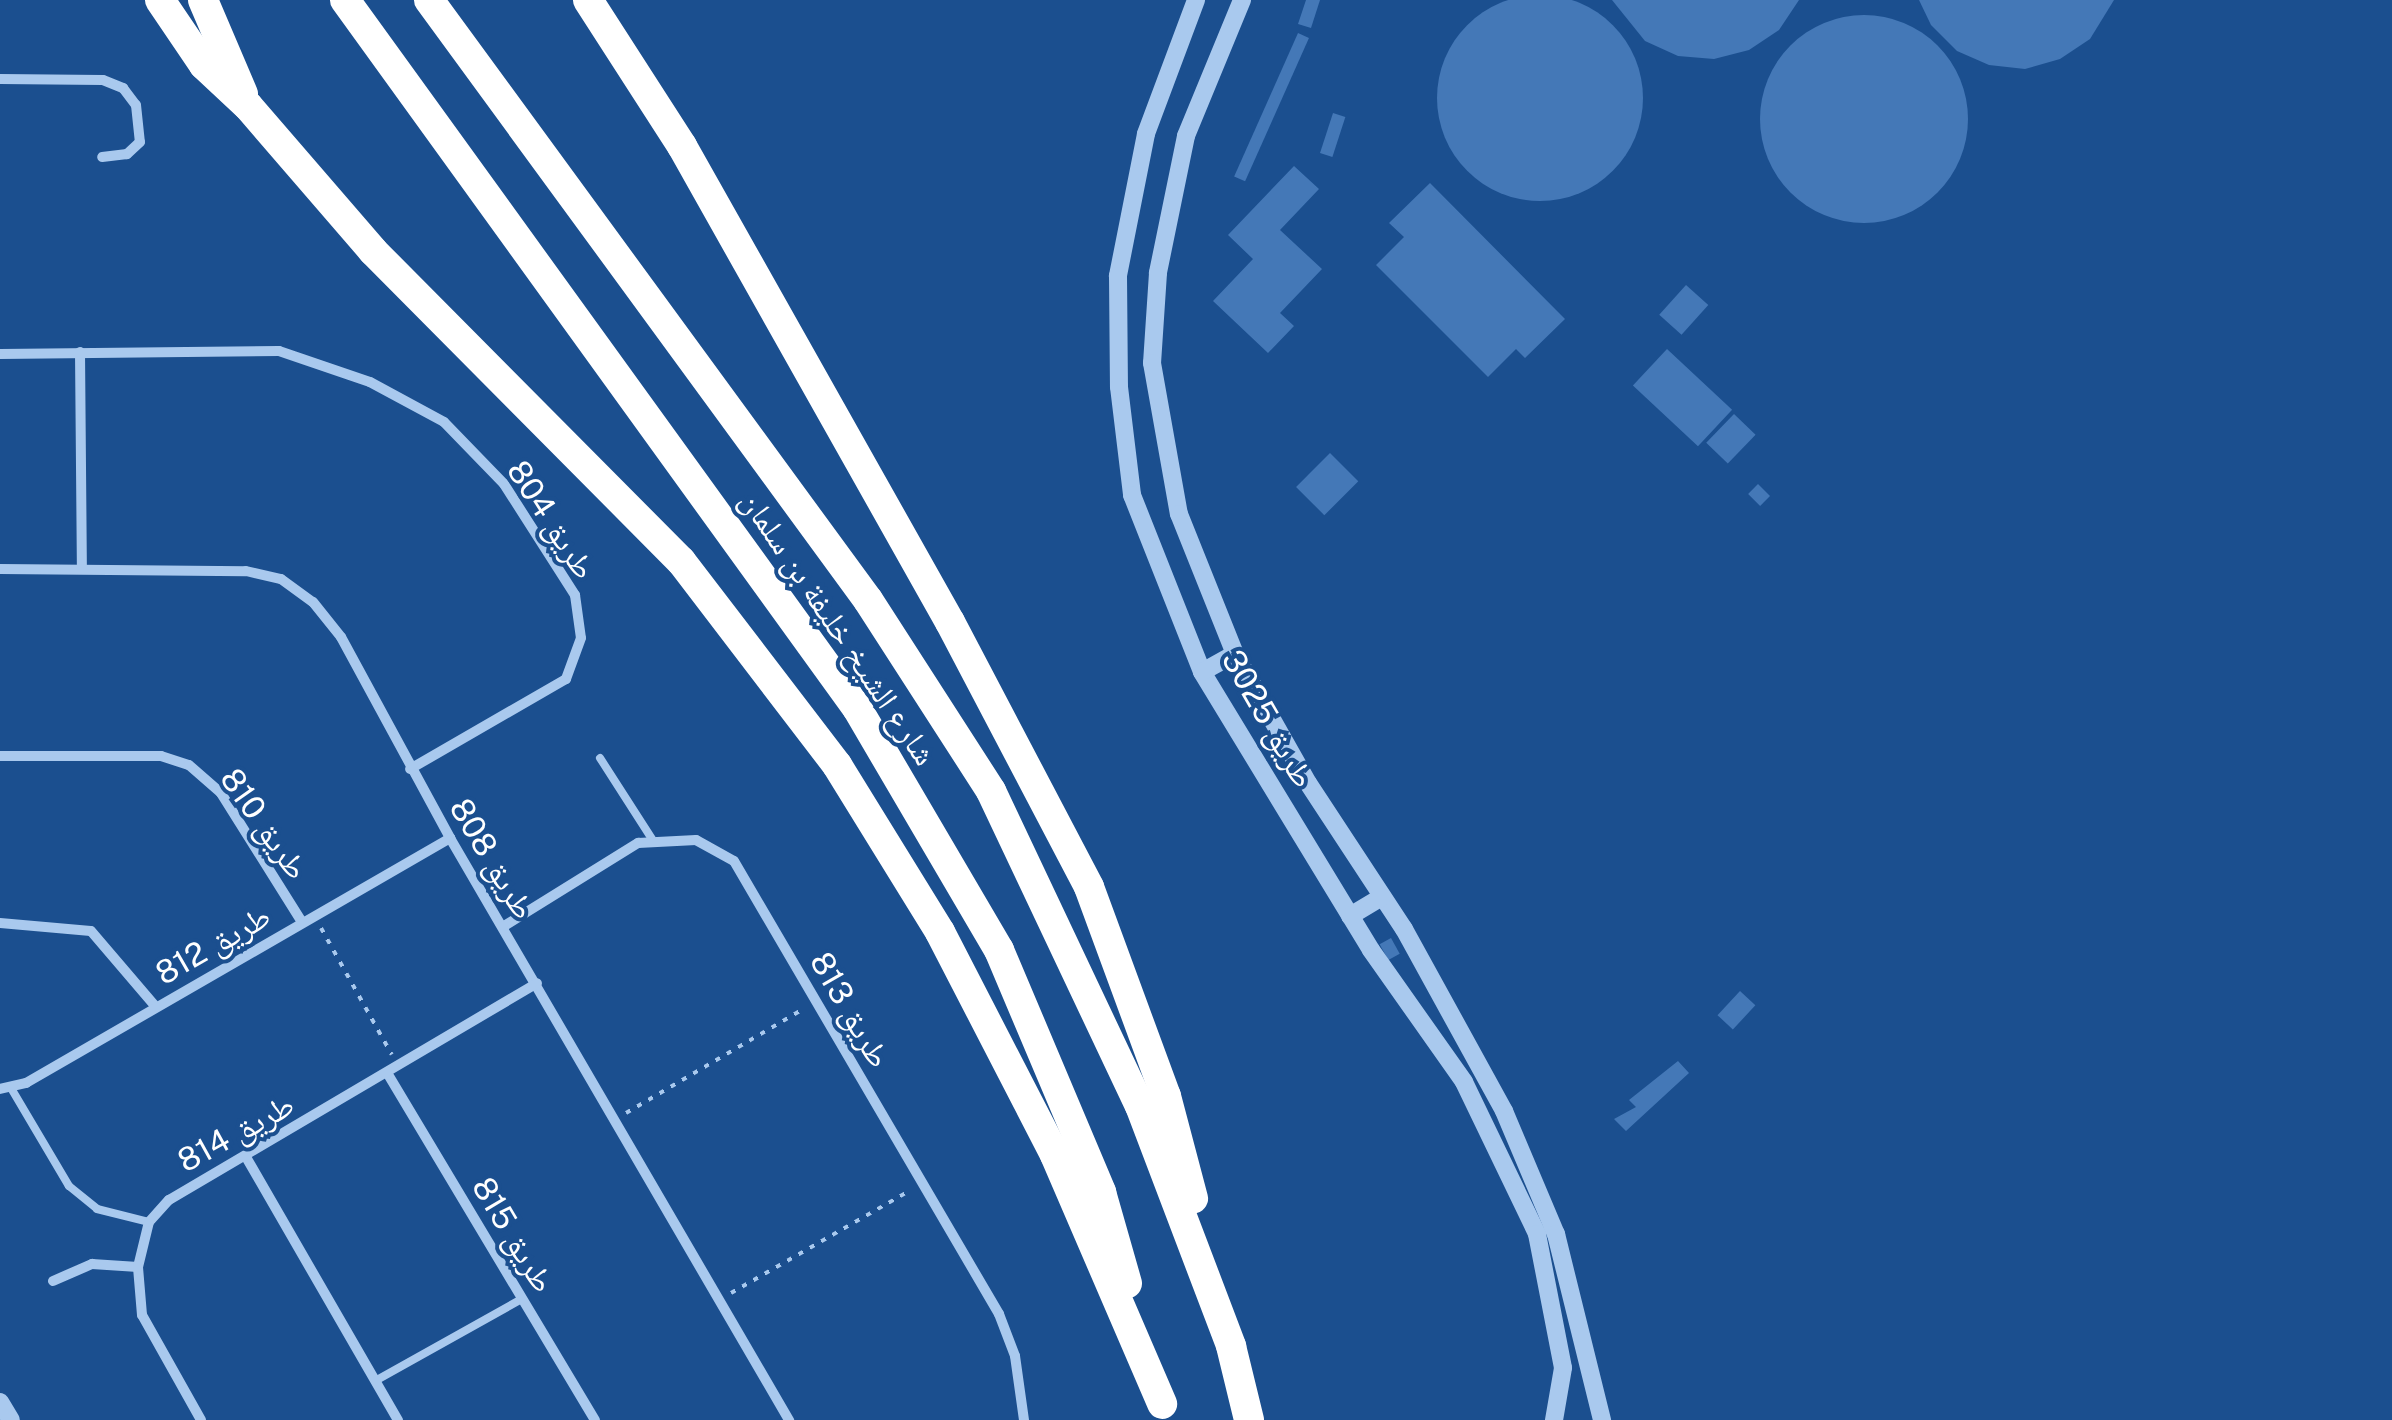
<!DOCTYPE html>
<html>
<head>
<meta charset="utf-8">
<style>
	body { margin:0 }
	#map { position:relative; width:2392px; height:1420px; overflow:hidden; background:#1b4f8f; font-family:"Public Sans","Noto Naskh Arabic",sans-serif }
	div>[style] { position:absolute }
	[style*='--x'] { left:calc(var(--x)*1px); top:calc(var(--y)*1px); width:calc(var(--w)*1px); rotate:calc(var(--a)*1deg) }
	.building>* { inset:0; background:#4478b7; transform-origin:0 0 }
	.round { border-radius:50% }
	.path>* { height:4px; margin-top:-2px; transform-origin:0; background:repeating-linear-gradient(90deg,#a9c9ee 0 5px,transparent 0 13px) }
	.service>* { height:8px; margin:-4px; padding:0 4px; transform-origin:4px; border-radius:4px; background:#a9c9ee }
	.minor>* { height:10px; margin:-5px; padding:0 5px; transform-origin:5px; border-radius:5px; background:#a9c9ee }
	.tertiary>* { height:18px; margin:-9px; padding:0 9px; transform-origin:9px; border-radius:9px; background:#a9c9ee }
	.motorway>* { height:30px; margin:-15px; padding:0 15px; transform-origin:15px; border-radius:15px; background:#fff }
	span { translate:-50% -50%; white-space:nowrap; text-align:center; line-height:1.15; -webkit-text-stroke:8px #1b4f8f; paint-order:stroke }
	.street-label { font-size:32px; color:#fff }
</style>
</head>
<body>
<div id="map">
	<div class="building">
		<div class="round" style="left:1437px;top:-5px;width:206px;height:206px"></div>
		<div style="clip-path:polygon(1306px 0,1320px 0,1311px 28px,1298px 24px)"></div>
		<div style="clip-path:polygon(1612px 0,1799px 0,1779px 30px,1749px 50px,1714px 59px,1678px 56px,1645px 41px)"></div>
		<div style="clip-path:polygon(1919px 0,2114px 0,2090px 39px,2060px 59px,2025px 69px,1989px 65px,1957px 51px,1931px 25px)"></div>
		<div class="round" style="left:1760px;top:15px;width:208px;height:208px"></div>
		<div style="left:1298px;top:33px;width:12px;height:157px;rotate:24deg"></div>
		<div style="left:1333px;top:113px;width:13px;height:42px;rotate:18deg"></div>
		<div style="clip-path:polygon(1294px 166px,1319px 189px,1280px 230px,1322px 269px,1280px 313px,1294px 326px,1268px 353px,1213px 301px,1253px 259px,1228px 235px)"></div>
		<div style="clip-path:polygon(1430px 183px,1565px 319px,1525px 358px,1516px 349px,1488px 377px,1376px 265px,1404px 237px,1389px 223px)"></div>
		<div style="left:1686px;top:285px;width:30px;height:40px;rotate:42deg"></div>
		<div style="left:1667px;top:349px;width:89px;height:50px;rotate:43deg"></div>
		<div style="left:1734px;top:414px;width:30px;height:40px;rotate:44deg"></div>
		<div style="left:1330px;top:453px;width:40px;height:48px;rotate:45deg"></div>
		<div style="left:1758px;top:484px;width:17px;height:14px;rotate:45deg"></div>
		<div style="left:1391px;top:938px;width:18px;height:13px;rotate:61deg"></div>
		<div style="left:1740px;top:991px;width:21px;height:33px;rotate:43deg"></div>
		<div style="clip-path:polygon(1678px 1061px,1689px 1073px,1626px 1131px,1614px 1119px,1636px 1107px,1629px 1100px)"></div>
	</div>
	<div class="path">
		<div style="--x:321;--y:928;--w:145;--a:60.8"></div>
		<div style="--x:626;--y:1113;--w:205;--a:-30.4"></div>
		<div style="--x:731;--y:1293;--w:205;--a:-29.8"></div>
	</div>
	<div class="service">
		<div style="--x:600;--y:758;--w:96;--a:57.3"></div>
		<div style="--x:11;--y:1088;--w:114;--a:59.4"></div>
		<div style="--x:69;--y:1186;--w:36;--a:39"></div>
		<div style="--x:97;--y:1209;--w:54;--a:14"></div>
		<div style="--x:375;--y:1381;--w:168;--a:-29.2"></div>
	</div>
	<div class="minor">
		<div style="--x:0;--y:79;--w:103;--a:0.6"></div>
		<div style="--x:103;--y:80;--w:22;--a:22"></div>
		<div style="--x:123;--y:88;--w:21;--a:53"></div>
		<div style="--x:136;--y:105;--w:37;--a:84"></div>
		<div style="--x:140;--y:142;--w:18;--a:137"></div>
		<div style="--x:127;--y:154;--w:25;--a:173"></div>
		<div style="--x:80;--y:352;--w:217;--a:89.5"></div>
		<div style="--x:0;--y:354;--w:279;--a:-0.6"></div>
		<div style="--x:279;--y:351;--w:96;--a:18.8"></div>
		<div style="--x:370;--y:382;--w:84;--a:28.4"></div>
		<div style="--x:444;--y:422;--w:86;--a:45.9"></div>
		<div style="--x:504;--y:484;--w:132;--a:57.4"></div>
		<div style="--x:575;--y:595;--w:43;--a:82.1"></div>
		<div style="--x:581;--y:638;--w:44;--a:110.1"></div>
		<div style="--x:566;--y:679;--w:180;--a:150"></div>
		<div style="--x:0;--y:569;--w:246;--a:0.5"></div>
		<div style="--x:246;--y:571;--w:36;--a:13"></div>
		<div style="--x:281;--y:579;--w:39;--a:36"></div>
		<div style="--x:313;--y:602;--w:45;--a:51.3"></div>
		<div style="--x:341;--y:637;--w:229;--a:61.5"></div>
		<div style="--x:450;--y:838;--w:674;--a:59.78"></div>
		<div style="--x:0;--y:756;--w:161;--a:0"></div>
		<div style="--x:161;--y:756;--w:29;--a:18"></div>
		<div style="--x:189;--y:765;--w:43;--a:41.2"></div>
		<div style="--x:221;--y:793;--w:152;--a:57.9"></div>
		<div style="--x:0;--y:923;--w:91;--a:5"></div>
		<div style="--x:91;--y:931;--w:100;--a:49.5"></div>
		<div style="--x:504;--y:926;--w:158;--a:-31.8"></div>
		<div style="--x:638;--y:843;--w:58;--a:-3"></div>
		<div style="--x:696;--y:840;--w:43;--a:28.9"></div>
		<div style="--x:734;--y:861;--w:525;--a:59.67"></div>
		<div style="--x:999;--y:1314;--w:45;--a:69.1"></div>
		<div style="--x:1015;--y:1356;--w:65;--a:82"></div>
		<div style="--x:389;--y:1076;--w:401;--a:59.1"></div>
		<div style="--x:0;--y:1089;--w:27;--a:-13"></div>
		<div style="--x:26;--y:1083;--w:490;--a:-30"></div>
		<div style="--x:246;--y:1157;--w:304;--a:60"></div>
		<div style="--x:53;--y:1281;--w:43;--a:-23.6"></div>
		<div style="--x:92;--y:1264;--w:46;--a:3.7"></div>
		<div style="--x:201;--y:1420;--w:120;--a:-119.3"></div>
		<div style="--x:142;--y:1315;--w:48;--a:-94.8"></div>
		<div style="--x:138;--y:1267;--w:46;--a:-76.3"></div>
		<div style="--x:149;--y:1222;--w:30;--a:-48"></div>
		<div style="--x:169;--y:1200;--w:427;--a:-30.5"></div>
	</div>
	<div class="tertiary">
		<div style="--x:1196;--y:0;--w:143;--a:110.5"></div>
		<div style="--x:1146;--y:134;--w:145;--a:101.2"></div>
		<div style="--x:1118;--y:276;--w:111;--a:89.5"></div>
		<div style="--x:1119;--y:387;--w:109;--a:83.1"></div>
		<div style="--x:1132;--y:495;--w:190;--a:68.4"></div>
		<div style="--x:1202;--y:672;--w:325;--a:58.7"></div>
		<div style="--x:1371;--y:950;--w:161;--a:54.8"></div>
		<div style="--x:1464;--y:1082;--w:169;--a:64.3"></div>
		<div style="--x:1537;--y:1234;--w:136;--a:79"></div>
		<div style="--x:1563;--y:1368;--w:53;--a:99.8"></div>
		<div style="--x:1242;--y:0;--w:147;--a:112.4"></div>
		<div style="--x:1186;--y:136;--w:140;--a:101.6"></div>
		<div style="--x:1158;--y:273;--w:90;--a:93.8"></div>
		<div style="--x:1152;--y:363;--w:153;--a:79.9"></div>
		<div style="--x:1179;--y:514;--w:151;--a:68.2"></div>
		<div style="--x:1235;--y:654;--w:148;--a:60.5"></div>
		<div style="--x:1308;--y:783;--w:175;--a:56.7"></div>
		<div style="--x:1404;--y:929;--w:208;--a:61.2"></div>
		<div style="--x:1504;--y:1111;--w:134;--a:67.1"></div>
		<div style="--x:1556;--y:1234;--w:192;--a:76.1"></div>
		<div style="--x:1202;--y:672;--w:38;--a:-29"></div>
		<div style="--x:1350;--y:916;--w:37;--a:-31"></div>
		<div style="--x:0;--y:1402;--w:21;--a:59"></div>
	</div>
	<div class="motorway">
		<div style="--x:160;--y:0;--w:78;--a:55.9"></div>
		<div style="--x:204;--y:65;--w:60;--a:43"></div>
		<div style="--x:248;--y:106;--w:191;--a:49.2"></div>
		<div style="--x:373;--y:251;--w:437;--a:45.2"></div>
		<div style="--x:681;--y:561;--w:257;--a:52.6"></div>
		<div style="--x:837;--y:765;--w:196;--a:58.3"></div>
		<div style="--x:940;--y:932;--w:251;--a:62.7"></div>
		<div style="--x:1055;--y:1155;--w:271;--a:66.7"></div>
		<div style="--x:203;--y:0;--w:102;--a:66.9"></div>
		<div style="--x:345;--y:0;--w:874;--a:54.13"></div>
		<div style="--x:857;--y:708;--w:281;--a:59.6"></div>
		<div style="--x:999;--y:950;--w:263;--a:67.1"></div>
		<div style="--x:1101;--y:1192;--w:95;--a:74.1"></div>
		<div style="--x:429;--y:0;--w:743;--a:53.81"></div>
		<div style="--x:868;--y:600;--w:227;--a:57.2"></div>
		<div style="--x:991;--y:791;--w:348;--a:64.7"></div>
		<div style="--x:1140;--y:1106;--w:257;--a:69.2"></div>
		<div style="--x:1231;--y:1346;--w:76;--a:76.3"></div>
		<div style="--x:588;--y:0;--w:174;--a:57.2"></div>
		<div style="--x:682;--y:146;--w:546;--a:60.62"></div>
		<div style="--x:950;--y:622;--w:299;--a:62.3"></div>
		<div style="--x:1089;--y:887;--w:223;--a:69.8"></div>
		<div style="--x:1166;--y:1096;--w:106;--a:75.2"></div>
	</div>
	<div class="street-label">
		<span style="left:551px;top:520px;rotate:57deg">طريق 804</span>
		<span style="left:838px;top:628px;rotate:56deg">شارع الشيخ خليفة بن سلمان</span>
		<span style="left:1268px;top:719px;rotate:60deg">طريق 3025</span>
		<span style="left:264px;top:824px;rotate:55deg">طريق 810</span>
		<span style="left:492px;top:859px;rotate:59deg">طريق 808</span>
		<span style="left:213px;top:945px;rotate:-30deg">طريق 812</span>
		<span style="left:850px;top:1010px;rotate:60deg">طريق 813</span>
		<span style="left:236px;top:1133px;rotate:-29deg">طريق 814</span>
		<span style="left:513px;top:1235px;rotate:59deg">طريق 815</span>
	</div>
</div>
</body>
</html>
